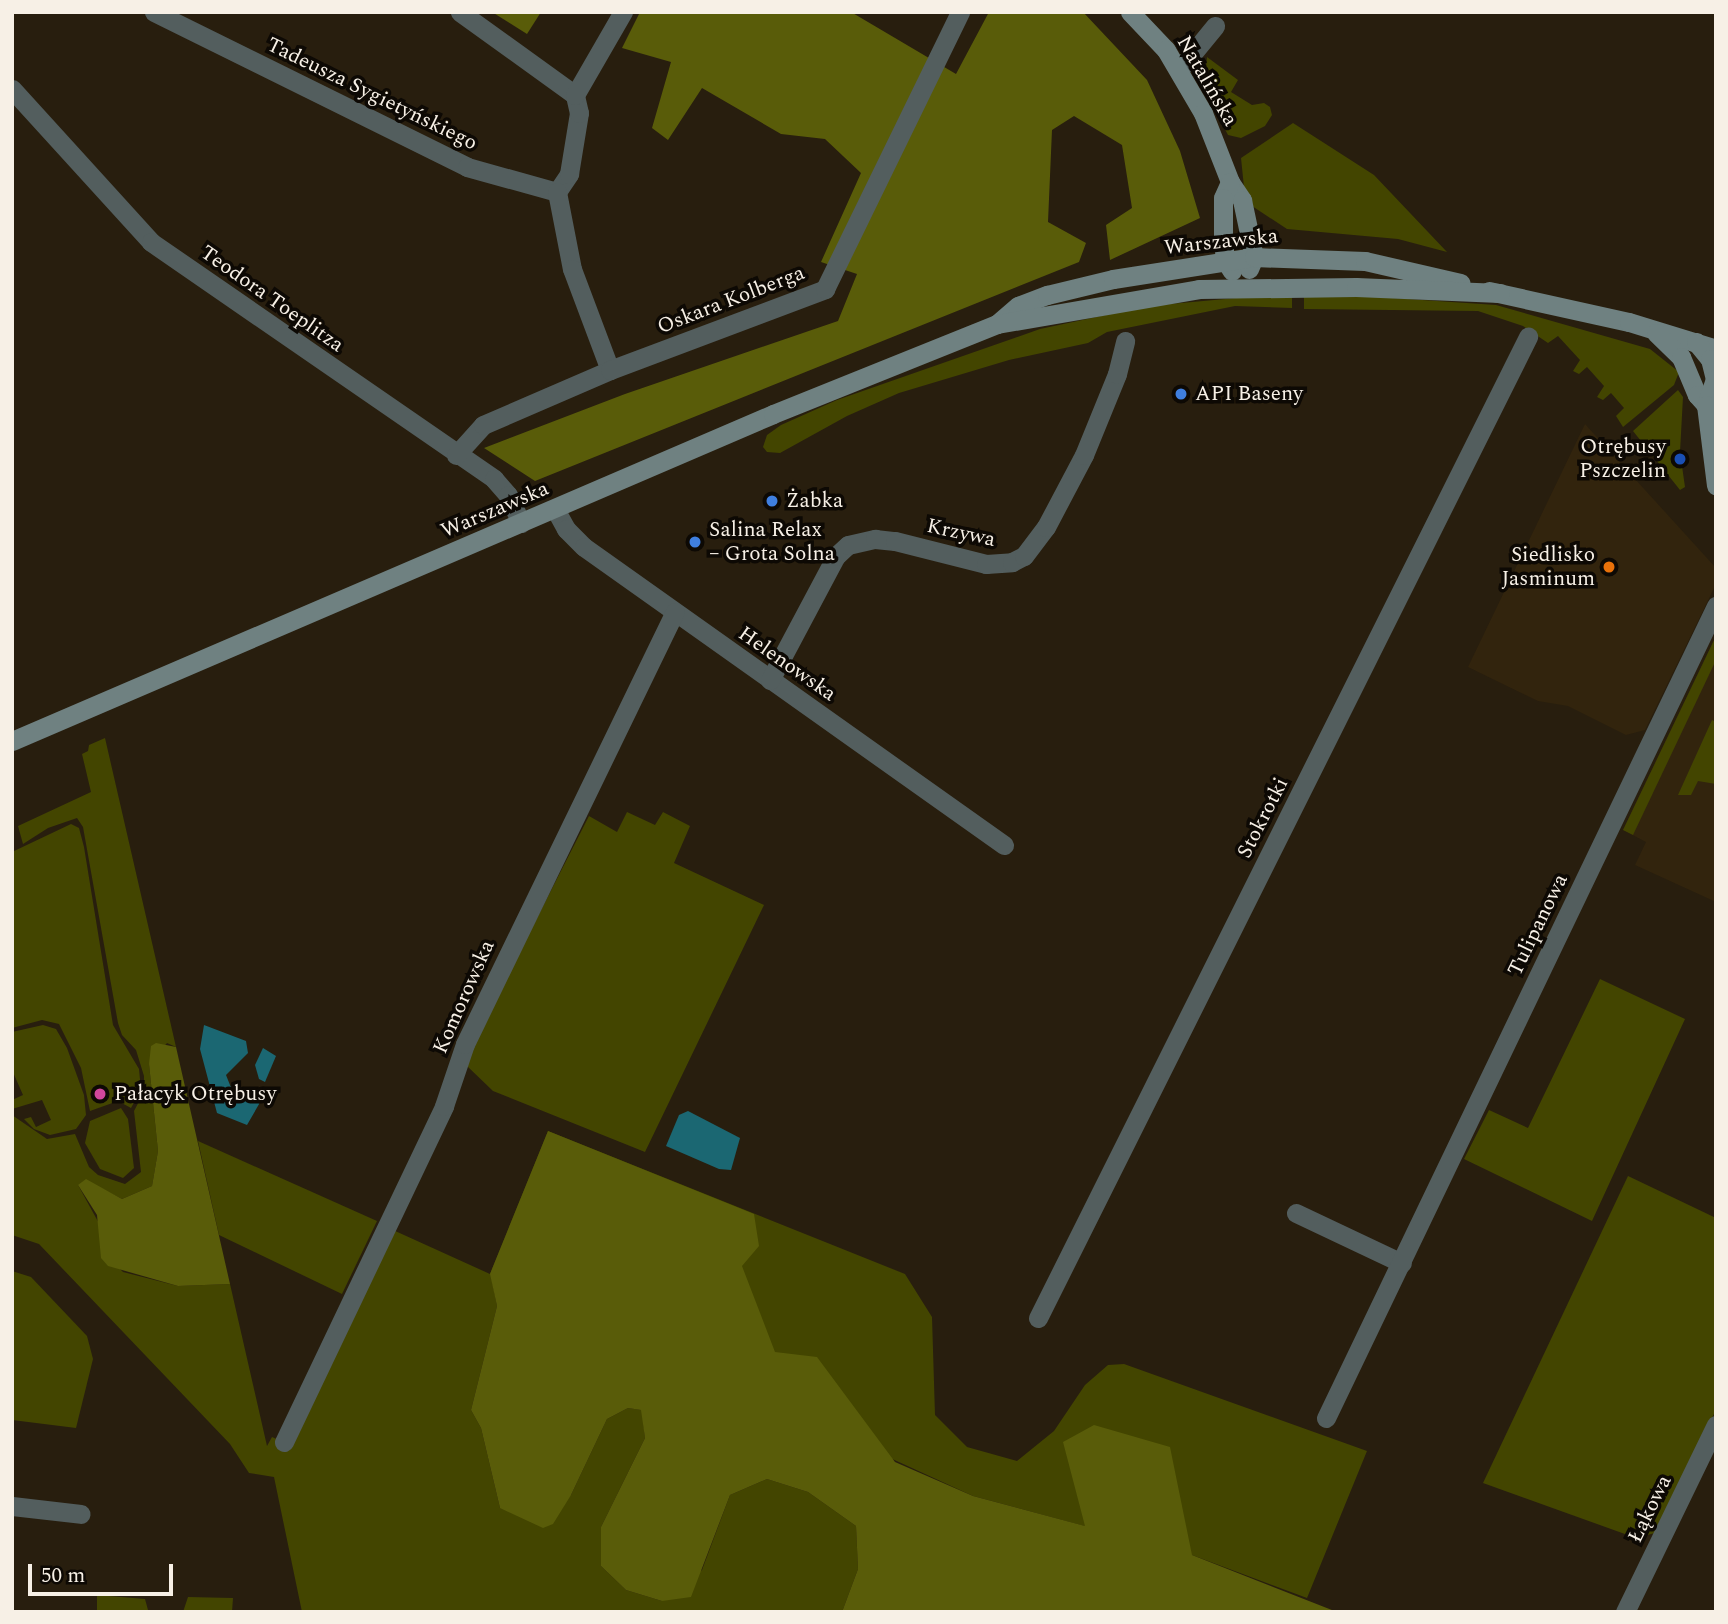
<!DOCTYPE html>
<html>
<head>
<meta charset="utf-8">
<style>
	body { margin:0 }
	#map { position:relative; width:1728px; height:1624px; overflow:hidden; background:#281e0e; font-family:Spectral,serif }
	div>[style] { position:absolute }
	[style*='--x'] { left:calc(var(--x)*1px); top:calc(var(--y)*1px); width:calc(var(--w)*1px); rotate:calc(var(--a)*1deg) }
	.built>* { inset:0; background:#32240d }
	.green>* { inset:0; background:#434500 }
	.forest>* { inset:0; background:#595c09 }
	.water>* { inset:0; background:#1b6772 }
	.minor>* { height:19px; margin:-9.5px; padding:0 9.5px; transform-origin:9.5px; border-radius:9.5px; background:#535e5e }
	.secondary>* { height:19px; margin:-9.5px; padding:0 9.5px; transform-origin:9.5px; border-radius:9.5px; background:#6f8181 }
	.dots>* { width:19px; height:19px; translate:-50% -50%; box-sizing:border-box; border:4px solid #0d0904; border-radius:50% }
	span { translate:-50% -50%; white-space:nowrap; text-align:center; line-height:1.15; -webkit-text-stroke:7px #0d0904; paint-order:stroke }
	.street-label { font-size:21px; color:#f7f0e6 }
	.poi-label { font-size:21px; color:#f7f0e6 }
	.left { translate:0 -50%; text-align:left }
	.right { translate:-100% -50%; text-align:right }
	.frame { position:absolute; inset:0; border:14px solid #f7f0e6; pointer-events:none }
	.scale { position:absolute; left:28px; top:1564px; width:145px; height:32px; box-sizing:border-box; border:4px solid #f7f0e6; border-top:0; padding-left:9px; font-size:21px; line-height:24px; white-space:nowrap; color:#f7f0e6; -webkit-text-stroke:5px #0d0904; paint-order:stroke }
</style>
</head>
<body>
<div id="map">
	<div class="built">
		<div style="clip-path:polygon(1585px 424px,1716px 568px,1716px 584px,1645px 730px,1626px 735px,1568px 706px,1538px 701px,1468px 667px)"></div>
		<div style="clip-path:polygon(1716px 636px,1716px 902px,1635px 865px,1646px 842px,1623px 830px)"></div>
	</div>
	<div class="green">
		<div style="clip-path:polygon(1207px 57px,1238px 80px,1231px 92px,1252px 105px,1264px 103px,1270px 107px,1272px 115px,1265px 126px,1241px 138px,1228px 135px,1204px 89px)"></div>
		<div style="clip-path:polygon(1293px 123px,1374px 175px,1447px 252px,1398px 239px,1287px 229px,1252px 206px,1245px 197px,1241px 158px)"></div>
		<div style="clip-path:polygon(1304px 292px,1496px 305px,1650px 349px,1679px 372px,1674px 385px,1623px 427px,1616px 416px,1624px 408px,1611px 393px,1603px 400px,1597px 397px,1604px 386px,1587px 367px,1579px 374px,1573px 371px,1580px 360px,1558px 336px,1548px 343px,1523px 326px,1478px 311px,1304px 309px)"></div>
		<div style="clip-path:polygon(1292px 293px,1292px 308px,1235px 306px,1107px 332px,1088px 343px,1009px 360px,899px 393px,847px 416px,780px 453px,767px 452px,763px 447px,767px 435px,781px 425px,837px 400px,1040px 329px,1148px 306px)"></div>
		<div style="clip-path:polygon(1678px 390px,1683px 397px,1680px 452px,1675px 455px,1677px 467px,1682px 466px,1685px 487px,1680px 490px,1633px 431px)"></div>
		<div style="clip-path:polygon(1716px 636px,1716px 660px,1633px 835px,1623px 830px)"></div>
		<div style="clip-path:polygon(1712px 720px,1716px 722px,1716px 784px,1698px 781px,1691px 795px,1678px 795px)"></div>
		<div style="clip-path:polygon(105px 738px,176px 1047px,167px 1043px,149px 1064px,158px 1151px,152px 1186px,122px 1199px,99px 1187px,78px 1185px,101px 1227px,101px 1250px,123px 1272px,178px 1286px,230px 1284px,267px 1446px,272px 1437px,286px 1443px,393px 1230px,490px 1274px,548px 1131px,905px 1274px,932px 1317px,935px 1415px,967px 1447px,1017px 1461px,1054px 1431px,1085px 1385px,1108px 1365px,1124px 1364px,1367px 1451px,1307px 1598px,1192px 1555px,973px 1496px,491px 1275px,497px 1306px,471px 1410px,481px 1428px,500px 1508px,571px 1495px,607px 1419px,628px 1408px,642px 1410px,645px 1438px,601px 1527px,601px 1566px,626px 1590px,662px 1601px,702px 1570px,730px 1495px,767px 1479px,808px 1492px,856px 1526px,858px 1569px,842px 1612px,302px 1612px,274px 1477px,249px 1473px,230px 1444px,39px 1244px,12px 1235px,12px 1115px,47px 1139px,75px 1134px,89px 1167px,98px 1175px,125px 1184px,141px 1172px,134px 1111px,144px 1092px,144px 1076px,136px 1050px,122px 1035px,118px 1023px,83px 827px,77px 818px,48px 828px,23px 844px,18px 826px,91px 792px,82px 754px,88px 751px,89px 745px)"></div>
		<div style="clip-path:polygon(627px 812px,655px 825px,663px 812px,690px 826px,674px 863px,764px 905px,645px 1152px,493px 1091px,467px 1066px,467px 1055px,589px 816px,617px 832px)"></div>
		<div style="clip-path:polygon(71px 824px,79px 828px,84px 847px,113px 1025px,139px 1069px,141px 1090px,131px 1108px,118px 1101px,90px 1111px,81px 1068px,59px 1024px,42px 1020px,12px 1028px,12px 852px)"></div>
		<div style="clip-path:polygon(1600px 979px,1685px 1019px,1592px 1221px,1464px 1159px,1489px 1110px,1528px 1128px)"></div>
		<div style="clip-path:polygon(43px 1025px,56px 1029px,67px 1048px,84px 1095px,86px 1115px,76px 1129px,50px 1135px,34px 1129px,24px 1119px,31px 1117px,36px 1127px,51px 1120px,42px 1100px,12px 1109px,12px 1100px,23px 1095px,12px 1070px,12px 1032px)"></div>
		<div style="clip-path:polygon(121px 1108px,128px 1119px,134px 1168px,123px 1178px,100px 1169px,85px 1143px,90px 1121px)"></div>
		<div style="clip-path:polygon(198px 1141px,377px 1221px,342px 1294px,219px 1235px)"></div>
		<div style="clip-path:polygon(1628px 1176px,1716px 1218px,1716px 1410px,1655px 1533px,1636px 1538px,1483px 1483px)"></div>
		<div style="clip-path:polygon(12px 1271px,31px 1277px,87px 1336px,93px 1359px,76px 1428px,12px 1420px)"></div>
		<div style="clip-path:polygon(97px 1595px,145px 1599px,148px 1610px,158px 1612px,97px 1612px)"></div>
		<div style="clip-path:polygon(188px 1597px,233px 1598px,232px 1612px,183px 1612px)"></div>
	</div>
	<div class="forest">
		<div style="clip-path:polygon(492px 12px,541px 12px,527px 34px)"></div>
		<div style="clip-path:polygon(640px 12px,851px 12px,956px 74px,989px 12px,1083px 12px,1147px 80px,1180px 151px,1200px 218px,1110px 260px,1106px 225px,1132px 208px,1122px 145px,1074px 116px,1052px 130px,1048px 222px,1086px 243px,1079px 262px,535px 481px,484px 448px,625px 394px,838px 321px,857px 274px,821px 262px,861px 173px,825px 139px,781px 134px,702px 88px,668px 140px,652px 128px,671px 62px,622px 48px)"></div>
		<div style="clip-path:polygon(156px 1043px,176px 1047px,230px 1284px,178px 1286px,108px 1266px,101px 1258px,97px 1215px,78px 1185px,86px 1179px,122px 1199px,152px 1186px,158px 1151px,149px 1064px,151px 1046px)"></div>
		<div style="clip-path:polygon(548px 1131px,754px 1214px,759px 1246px,742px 1266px,775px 1352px,817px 1357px,895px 1462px,973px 1496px,1085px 1526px,1063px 1442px,1094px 1425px,1170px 1447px,1192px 1555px,1337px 1612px,842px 1612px,858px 1569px,856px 1526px,808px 1492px,767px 1479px,730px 1495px,691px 1597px,662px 1601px,626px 1590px,601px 1566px,601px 1527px,645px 1438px,641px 1410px,628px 1408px,607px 1419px,571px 1495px,553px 1524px,543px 1528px,500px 1508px,481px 1428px,471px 1410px,497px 1306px,490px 1274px)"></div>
	</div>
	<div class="water">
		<div style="clip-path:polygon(204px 1025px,246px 1041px,248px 1053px,226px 1075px,234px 1095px,242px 1098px,257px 1095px,262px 1099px,247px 1125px,217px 1113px,200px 1049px)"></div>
		<div style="clip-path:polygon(263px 1048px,276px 1056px,265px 1082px,259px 1079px,255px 1065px)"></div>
		<div style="clip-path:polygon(688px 1111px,740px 1138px,731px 1170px,719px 1169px,666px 1146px,679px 1115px)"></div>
	</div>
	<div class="minor">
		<div style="--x:154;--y:12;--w:349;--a:26.3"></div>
		<div style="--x:467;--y:167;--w:93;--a:15.5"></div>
		<div style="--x:557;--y:192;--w:22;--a:-56"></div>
		<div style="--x:569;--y:174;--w:62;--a:-80.7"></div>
		<div style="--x:579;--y:113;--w:18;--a:-103"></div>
		<div style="--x:575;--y:95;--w:142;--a:-144.2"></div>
		<div style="--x:1179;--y:70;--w:57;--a:-50.7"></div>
		<div style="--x:12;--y:89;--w:207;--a:47.7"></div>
		<div style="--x:151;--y:242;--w:417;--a:34.6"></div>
		<div style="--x:494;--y:479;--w:21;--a:49"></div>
		<div style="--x:508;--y:495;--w:31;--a:65"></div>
		<div style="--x:575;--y:95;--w:96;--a:-60"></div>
		<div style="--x:557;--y:192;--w:78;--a:79"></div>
		<div style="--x:572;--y:269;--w:108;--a:69.4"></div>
		<div style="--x:456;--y:455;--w:40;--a:-48"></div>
		<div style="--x:483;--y:425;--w:138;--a:-23.4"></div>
		<div style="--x:610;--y:370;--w:230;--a:-20.6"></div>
		<div style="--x:825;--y:289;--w:308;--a:-64"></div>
		<div style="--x:555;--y:509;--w:23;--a:61"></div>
		<div style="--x:566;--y:529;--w:25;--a:45"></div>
		<div style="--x:584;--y:547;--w:515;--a:35.36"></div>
		<div style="--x:770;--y:680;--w:140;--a:-62"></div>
		<div style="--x:836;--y:556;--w:16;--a:-43"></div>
		<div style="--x:848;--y:545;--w:28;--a:-13"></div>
		<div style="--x:875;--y:539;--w:20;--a:6"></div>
		<div style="--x:895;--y:541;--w:94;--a:14.2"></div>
		<div style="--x:986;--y:564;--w:26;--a:-4"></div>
		<div style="--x:1012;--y:562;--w:13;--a:-27"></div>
		<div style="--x:1024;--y:556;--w:36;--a:-53"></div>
		<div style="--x:1046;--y:527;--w:81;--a:-62.2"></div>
		<div style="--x:1084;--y:455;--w:87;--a:-67.8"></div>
		<div style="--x:1117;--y:374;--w:34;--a:-76"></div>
		<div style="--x:1296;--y:1213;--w:117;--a:25.3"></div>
		<div style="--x:1038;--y:1318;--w:1097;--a:-63.46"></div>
		<div style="--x:1326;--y:1418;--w:901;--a:-64.35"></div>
		<div style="--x:284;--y:1442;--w:372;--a:-64.5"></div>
		<div style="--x:444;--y:1106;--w:65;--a:-71.3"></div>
		<div style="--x:465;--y:1044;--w:480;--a:-64.1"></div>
		<div style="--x:12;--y:1506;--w:69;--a:6.6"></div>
		<div style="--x:1625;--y:1612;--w:208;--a:-64.1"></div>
	</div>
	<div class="secondary">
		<div style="--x:1130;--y:12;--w:52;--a:46.5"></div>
		<div style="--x:1166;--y:50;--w:73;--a:59.6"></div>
		<div style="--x:1203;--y:113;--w:74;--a:68.6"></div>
		<div style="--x:1230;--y:182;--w:22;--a:56"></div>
		<div style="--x:1242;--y:200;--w:58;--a:78.1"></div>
		<div style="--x:1254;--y:257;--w:13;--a:113"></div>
		<div style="--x:1230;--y:182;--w:17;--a:114"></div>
		<div style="--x:1223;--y:198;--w:41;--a:90"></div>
		<div style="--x:1223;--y:239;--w:21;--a:85"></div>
		<div style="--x:1225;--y:260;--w:13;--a:58"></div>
		<div style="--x:1489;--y:291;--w:143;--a:12.5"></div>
		<div style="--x:1629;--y:322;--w:91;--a:17.2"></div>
		<div style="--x:997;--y:324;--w:28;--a:-41"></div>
		<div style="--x:1018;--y:306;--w:31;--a:-21"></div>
		<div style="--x:1047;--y:295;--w:68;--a:-13.6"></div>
		<div style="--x:1113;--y:279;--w:143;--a:-8.9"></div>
		<div style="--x:1254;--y:257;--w:111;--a:2.1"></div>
		<div style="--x:1365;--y:261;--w:98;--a:13"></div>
		<div style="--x:1656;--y:333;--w:35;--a:44"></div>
		<div style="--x:1681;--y:357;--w:41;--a:67.2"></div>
		<div style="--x:1697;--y:395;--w:13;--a:48"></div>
		<div style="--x:1696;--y:342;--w:22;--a:51"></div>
		<div style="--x:1710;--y:359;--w:21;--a:76"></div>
		<div style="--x:1715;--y:379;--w:28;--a:109"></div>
		<div style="--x:1706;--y:405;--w:81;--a:82.9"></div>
		<div style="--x:12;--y:741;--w:828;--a:-23.25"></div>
		<div style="--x:773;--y:414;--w:241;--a:-21.9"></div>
		<div style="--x:997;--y:324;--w:205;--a:-9.8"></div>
		<div style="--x:1199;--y:289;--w:157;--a:-0.7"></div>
		<div style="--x:1356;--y:287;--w:144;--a:2.4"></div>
	</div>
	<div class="dots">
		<div style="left:1181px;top:394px;background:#3f7fe0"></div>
		<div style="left:1680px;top:459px;background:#1a4fb4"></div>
		<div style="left:772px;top:501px;background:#3f7fe0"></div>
		<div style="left:695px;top:542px;background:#3f7fe0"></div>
		<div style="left:1609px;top:567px;background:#e8710a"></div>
		<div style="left:100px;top:1094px;background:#d1479c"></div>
	</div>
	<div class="street-label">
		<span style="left:1207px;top:81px;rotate:60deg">Natalińska</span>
		<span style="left:372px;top:94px;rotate:26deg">Tadeusza Sygietyńskiego</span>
		<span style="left:1221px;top:242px;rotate:-6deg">Warszawska</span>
		<span style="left:272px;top:299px;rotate:35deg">Teodora Toeplitza</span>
		<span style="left:731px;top:300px;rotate:-21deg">Oskara Kolberga</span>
		<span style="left:495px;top:510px;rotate:-23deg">Warszawska</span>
		<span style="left:961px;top:533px;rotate:12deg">Krzywa</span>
		<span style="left:787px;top:664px;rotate:35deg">Helenowska</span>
		<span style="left:1263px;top:818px;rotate:-63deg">Stokrotki</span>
		<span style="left:1538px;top:925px;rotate:-64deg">Tulipanowa</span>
		<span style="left:464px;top:997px;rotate:-66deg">Komorowska</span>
		<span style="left:1650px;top:1509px;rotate:-64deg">Łąkowa</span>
	</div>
	<div class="poi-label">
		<span class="left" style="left:1195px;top:394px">API Baseny</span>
		<span class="right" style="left:1666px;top:459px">Otrębusy<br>Pszczelin</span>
		<span class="left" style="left:786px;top:501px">Żabka</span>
		<span class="left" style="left:709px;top:542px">Salina Relax<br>– Grota Solna</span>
		<span class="right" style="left:1595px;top:567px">Siedlisko<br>Jasminum</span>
		<span class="left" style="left:114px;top:1094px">Pałacyk Otrębusy</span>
	</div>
	<div class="frame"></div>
	<div class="scale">50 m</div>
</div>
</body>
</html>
